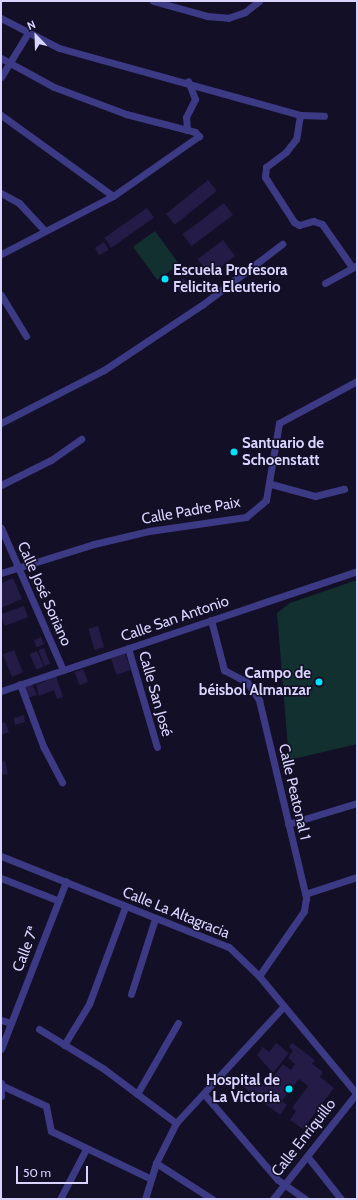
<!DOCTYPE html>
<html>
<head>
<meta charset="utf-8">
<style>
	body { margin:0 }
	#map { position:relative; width:358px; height:1200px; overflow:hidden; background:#130f26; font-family:Cabin,sans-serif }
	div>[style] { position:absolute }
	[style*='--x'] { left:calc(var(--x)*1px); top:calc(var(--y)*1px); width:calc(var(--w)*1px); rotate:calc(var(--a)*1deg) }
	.green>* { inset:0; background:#12302f; transform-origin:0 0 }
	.building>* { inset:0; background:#241b47; transform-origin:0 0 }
	.street>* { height:7px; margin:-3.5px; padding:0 3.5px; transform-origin:3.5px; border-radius:3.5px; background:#3d3a85 }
	.dots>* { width:11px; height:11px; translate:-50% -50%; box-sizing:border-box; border:2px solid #130f26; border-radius:50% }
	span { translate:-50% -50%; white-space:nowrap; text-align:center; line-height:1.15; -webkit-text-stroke:3px #130f26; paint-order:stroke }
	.poi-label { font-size:15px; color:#d9d4ff; font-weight:700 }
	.left { translate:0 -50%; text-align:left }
	.right { translate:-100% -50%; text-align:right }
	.street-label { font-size:15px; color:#d9d4ff }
	.frame { position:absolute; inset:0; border:2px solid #d9d4ff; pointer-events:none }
	.north { position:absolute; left:16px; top:16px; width:40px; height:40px; -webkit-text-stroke:3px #130f26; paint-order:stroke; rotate:337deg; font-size:11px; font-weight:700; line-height:16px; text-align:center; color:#d9d4ff }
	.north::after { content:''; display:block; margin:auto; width:14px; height:18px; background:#d9d4ff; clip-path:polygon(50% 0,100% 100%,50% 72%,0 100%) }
	.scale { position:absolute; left:16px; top:1166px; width:72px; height:18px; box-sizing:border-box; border:2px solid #d9d4ff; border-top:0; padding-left:5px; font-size:12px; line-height:14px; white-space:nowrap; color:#d9d4ff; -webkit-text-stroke:3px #130f26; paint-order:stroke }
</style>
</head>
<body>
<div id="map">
	<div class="green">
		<div style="left:155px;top:231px;width:41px;height:27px;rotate:54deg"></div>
		<div style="clip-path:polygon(357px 580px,357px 744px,289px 760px,277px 613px,290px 603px)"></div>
	</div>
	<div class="building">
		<div style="left:208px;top:180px;width:14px;height:54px;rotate:51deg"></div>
		<div style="left:224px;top:203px;width:15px;height:52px;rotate:53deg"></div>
		<div style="left:147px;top:208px;width:12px;height:52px;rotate:55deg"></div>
		<div style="left:223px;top:240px;width:20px;height:32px;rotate:53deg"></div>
		<div style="left:104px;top:242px;width:9px;height:11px;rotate:58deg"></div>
		<div style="left:183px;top:278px;width:11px;height:11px;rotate:52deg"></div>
		<div style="clip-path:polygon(13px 578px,22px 599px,1px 608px,1px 583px)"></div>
		<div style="left:24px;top:606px;width:12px;height:25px;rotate:70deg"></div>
		<div style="clip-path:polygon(59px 617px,66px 632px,55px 636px,51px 620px)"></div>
		<div style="left:98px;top:626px;width:22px;height:10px;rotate:74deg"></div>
		<div style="left:41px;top:637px;width:8px;height:8px;rotate:67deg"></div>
		<div style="left:44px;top:648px;width:17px;height:6px;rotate:69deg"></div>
		<div style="left:14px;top:650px;width:24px;height:12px;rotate:68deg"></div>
		<div style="left:37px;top:651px;width:17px;height:8px;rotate:66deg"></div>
		<div style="left:125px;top:653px;width:18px;height:15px;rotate:71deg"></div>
		<div style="left:83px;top:669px;width:14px;height:9px;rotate:69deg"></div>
		<div style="clip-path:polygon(56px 676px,63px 697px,57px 699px,54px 690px,39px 696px,36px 685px)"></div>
		<div style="clip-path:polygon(32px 684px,37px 695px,28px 698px,23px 687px)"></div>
		<div style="clip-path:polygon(24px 715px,25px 722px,15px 725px,14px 718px)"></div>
		<div style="clip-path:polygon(5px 722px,9px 732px,1px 735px,1px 723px)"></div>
		<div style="clip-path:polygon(5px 761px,8px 774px,4px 775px,1px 773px,1px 762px)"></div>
		<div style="clip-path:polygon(276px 1043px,289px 1053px,273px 1073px,257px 1055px,263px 1047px,269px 1052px)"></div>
		<div style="clip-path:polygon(292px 1043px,315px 1060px,312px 1064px,323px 1072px,320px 1077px,334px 1088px,303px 1129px,290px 1120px,296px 1111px,292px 1108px,308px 1086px,299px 1079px,282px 1101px,287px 1105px,280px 1115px,238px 1083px,246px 1072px,266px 1087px,283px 1064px,291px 1070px,295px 1064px,288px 1058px,293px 1051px,289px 1047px)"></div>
	</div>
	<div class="street">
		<div style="--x:153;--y:1;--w:56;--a:15.5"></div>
		<div style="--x:207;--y:16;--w:21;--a:5"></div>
		<div style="--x:228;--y:18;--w:18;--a:-19"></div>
		<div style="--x:245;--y:12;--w:18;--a:-38"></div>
		<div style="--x:1;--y:18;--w:65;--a:27.3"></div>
		<div style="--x:59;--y:48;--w:250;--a:15.5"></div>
		<div style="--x:300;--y:115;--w:24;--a:2"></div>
		<div style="--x:1;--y:58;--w:60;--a:28.7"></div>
		<div style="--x:54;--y:87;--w:77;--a:20.6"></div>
		<div style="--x:126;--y:114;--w:71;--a:14.6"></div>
		<div style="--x:195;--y:132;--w:6;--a:45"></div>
		<div style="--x:199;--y:136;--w:105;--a:145.1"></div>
		<div style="--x:113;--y:196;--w:126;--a:152.6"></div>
		<div style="--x:1;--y:77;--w:52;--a:-58.5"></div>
		<div style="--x:1;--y:115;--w:138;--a:35.9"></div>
		<div style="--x:300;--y:115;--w:24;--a:99"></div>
		<div style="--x:296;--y:139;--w:16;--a:128"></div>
		<div style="--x:286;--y:152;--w:25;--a:143"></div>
		<div style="--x:266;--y:167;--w:10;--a:96"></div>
		<div style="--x:265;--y:177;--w:54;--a:57.2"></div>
		<div style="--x:294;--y:222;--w:6;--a:31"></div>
		<div style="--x:299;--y:225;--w:15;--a:-16"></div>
		<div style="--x:313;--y:221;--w:9;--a:18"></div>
		<div style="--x:322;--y:224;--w:52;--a:55.1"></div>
		<div style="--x:187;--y:130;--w:13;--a:-94"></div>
		<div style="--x:186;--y:117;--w:20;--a:-63"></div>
		<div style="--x:195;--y:99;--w:19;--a:-111"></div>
		<div style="--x:1;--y:193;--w:21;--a:29"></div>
		<div style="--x:19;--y:203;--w:38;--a:47"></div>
		<div style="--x:325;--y:283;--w:37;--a:-29"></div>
		<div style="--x:1;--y:295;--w:48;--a:58.6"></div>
		<div style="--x:1;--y:423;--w:116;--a:-27.2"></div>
		<div style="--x:104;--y:370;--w:118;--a:-33.6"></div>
		<div style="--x:202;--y:305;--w:101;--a:-37.3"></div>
		<div style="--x:271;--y:484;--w:46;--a:15.3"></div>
		<div style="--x:315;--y:496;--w:30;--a:-14"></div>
		<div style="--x:1;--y:485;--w:56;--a:-26.6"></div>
		<div style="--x:51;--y:460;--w:37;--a:-35"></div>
		<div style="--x:1;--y:528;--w:155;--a:66.4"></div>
		<div style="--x:1;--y:573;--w:97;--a:-17.3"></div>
		<div style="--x:94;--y:544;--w:57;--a:-13.3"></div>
		<div style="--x:149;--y:531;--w:98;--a:-8.2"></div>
		<div style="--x:246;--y:517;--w:26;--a:-40"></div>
		<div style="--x:266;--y:500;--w:78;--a:-80.4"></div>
		<div style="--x:279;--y:423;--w:89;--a:-28.3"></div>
		<div style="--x:211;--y:620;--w:52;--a:75.4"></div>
		<div style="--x:224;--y:670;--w:26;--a:28"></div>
		<div style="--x:247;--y:682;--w:22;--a:56"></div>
		<div style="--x:259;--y:700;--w:204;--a:76.6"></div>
		<div style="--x:306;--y:898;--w:13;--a:99"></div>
		<div style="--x:304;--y:911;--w:79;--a:124.7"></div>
		<div style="--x:128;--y:648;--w:103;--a:73.7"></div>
		<div style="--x:20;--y:684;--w:66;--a:69.6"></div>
		<div style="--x:43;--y:746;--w:41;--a:62.2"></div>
		<div style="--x:1;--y:691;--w:376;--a:-18.6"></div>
		<div style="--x:288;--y:824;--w:72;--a:-16.9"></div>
		<div style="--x:1;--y:856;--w:245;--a:21.8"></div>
		<div style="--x:229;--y:947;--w:42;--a:44"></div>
		<div style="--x:259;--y:976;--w:153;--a:50.3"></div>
		<div style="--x:1;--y:878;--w:62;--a:21.6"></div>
		<div style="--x:305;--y:894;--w:55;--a:-18.1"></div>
		<div style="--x:131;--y:994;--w:79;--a:-72.3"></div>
		<div style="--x:1;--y:1020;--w:10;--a:17"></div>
		<div style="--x:39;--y:1029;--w:76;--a:31.6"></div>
		<div style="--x:104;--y:1069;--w:90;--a:36.9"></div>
		<div style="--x:64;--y:1045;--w:48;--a:-58.6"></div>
		<div style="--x:89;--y:1004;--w:103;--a:-69.6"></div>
		<div style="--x:1;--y:1049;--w:180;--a:-68.8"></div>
		<div style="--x:3;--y:1086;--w:47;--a:24.9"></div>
		<div style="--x:46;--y:1106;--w:25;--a:79"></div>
		<div style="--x:51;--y:1131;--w:111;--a:25.6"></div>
		<div style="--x:137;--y:1094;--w:82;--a:-60"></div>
		<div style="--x:204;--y:1094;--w:113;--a:49.3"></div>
		<div style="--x:278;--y:1180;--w:33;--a:35"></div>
		<div style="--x:1;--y:1096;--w:13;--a:-90"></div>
		<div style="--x:307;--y:1156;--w:55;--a:51.7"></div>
		<div style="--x:156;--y:1163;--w:67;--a:32.7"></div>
		<div style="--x:60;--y:1199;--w:56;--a:-62.5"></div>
		<div style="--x:145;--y:1199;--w:38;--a:-73"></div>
		<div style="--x:156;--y:1163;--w:45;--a:-63.4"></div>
		<div style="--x:176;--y:1123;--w:159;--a:-47.3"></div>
		<div style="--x:273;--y:1199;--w:134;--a:-51.7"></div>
	</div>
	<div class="dots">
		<div style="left:165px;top:279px;background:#00e5ff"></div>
		<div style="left:234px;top:452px;background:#00e5ff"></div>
		<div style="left:319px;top:682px;background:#00e5ff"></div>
		<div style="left:289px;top:1089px;background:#00e5ff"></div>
	</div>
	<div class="poi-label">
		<span class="left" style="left:173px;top:279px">Escuela Profesora<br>Felicita Eleuterio</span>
		<span class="left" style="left:242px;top:452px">Santuario de<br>Schoenstatt</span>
		<span class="right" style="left:311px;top:682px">Campo de<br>béisbol Almanzar</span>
		<span class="right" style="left:280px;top:1089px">Hospital de<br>La Victoria</span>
	</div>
	<div class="street-label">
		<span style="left:191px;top:511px;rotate:-10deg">Calle Padre Paix</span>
		<span style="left:44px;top:594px;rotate:66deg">Calle José Soriano</span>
		<span style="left:175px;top:619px;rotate:-19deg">Calle San Antonio</span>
		<span style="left:155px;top:694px;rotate:74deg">Calle San José</span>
		<span style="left:294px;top:792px;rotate:77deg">Calle Peatonal 1</span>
		<span style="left:176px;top:913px;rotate:22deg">Calle La Altagracia</span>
		<span style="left:26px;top:949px;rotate:-69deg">Calle 7ª</span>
		<span style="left:304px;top:1138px;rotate:-52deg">Calle Enriquillo</span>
	</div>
	<div class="frame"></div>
	<div class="north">N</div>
	<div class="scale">50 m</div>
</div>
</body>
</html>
